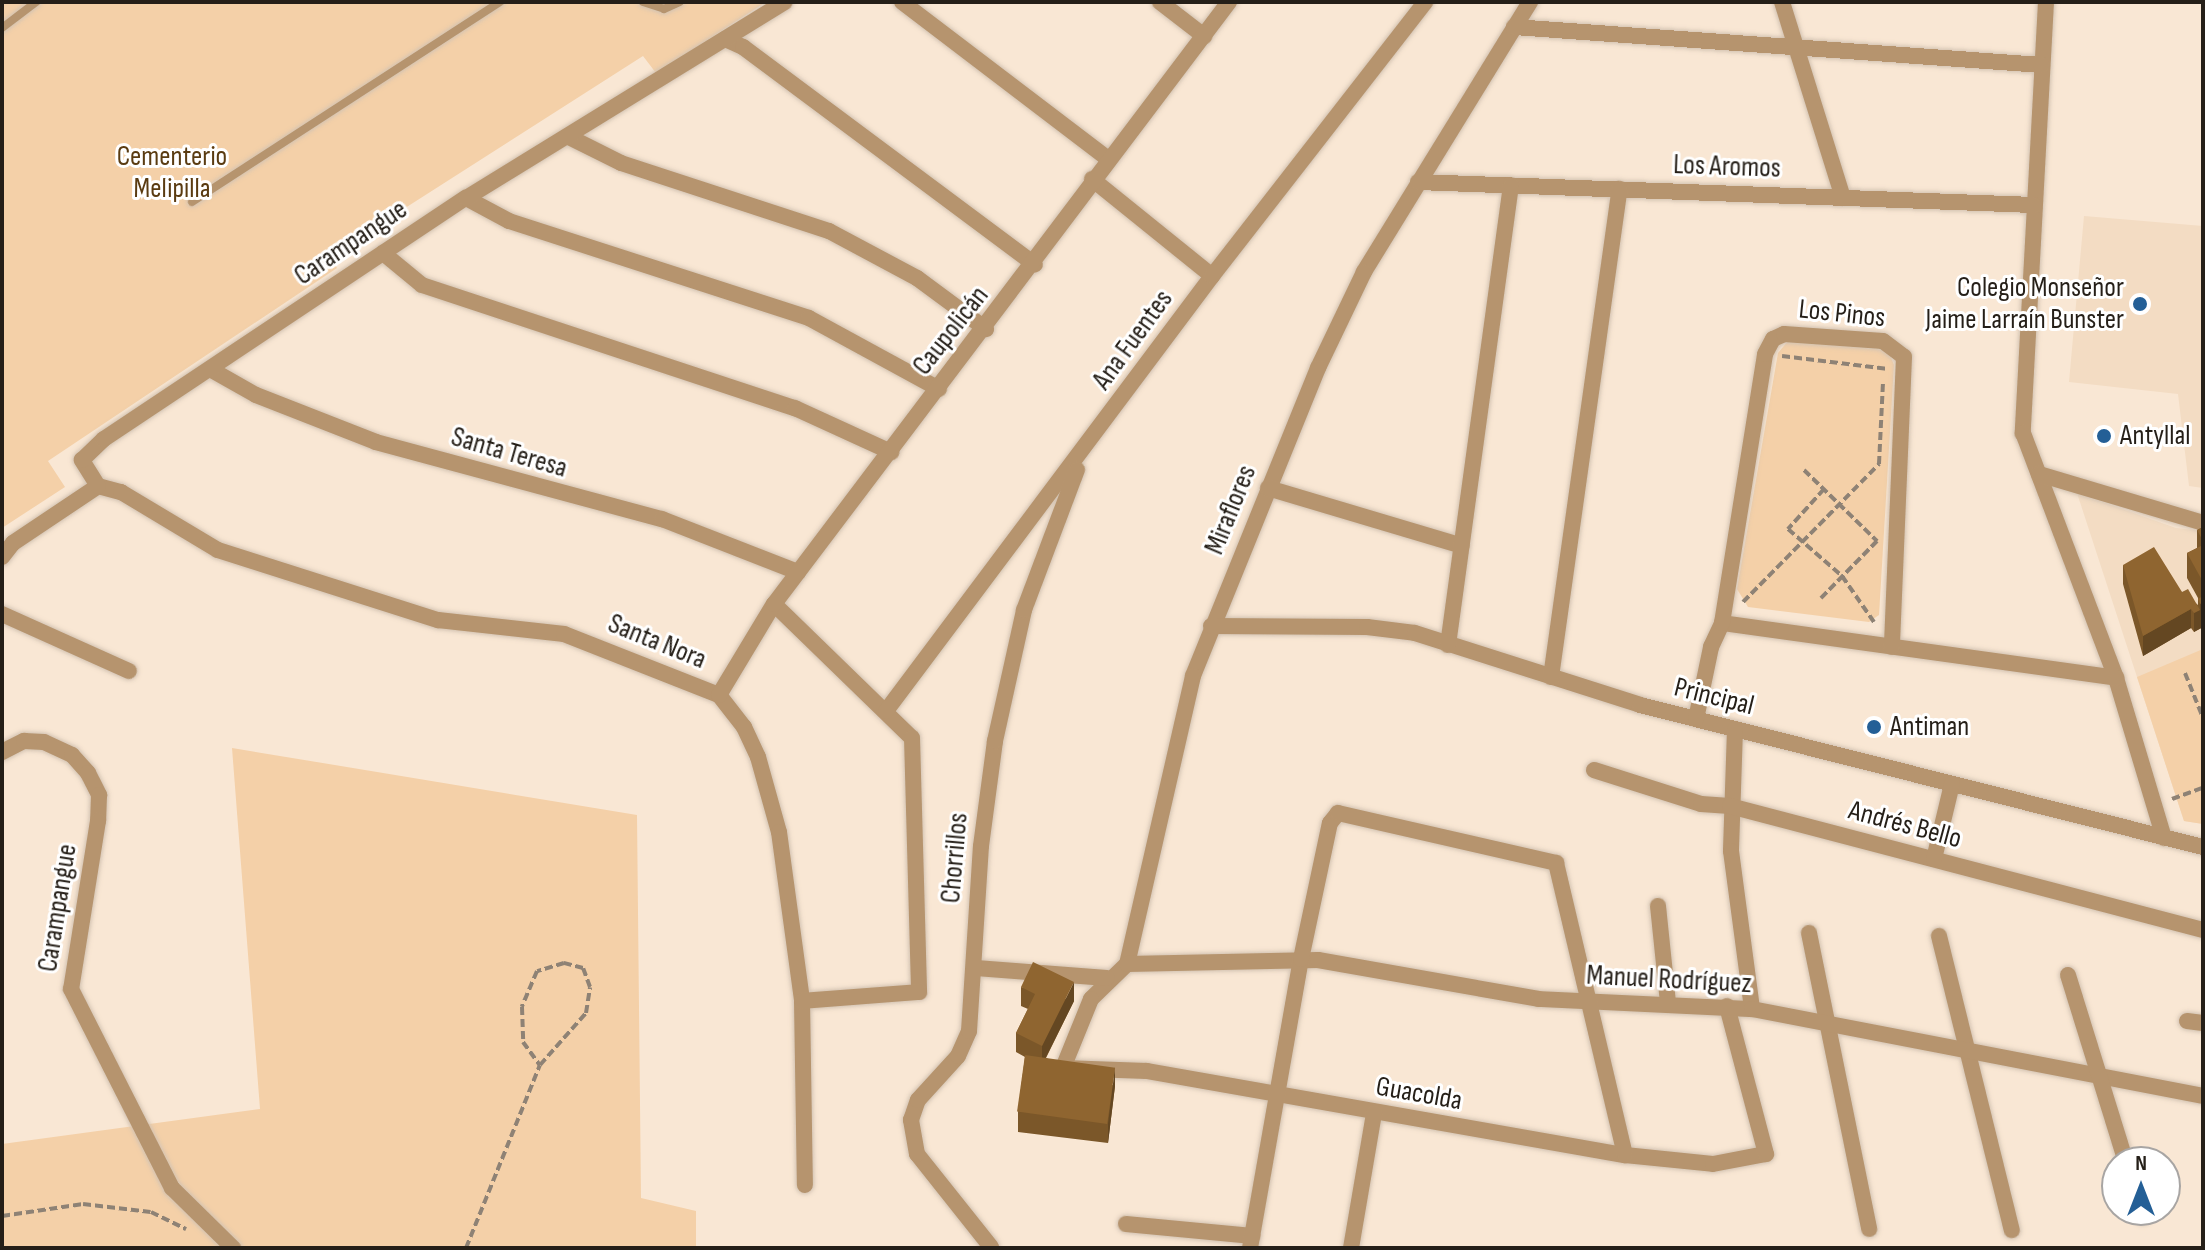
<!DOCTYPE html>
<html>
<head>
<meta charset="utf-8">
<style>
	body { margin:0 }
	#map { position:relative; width:2205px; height:1250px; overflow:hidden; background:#f9e7d4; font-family:"Sofia Sans Condensed",sans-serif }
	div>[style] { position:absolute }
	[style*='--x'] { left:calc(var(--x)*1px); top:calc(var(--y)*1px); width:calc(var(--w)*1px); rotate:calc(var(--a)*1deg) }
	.built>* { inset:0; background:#f3dcc3 }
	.green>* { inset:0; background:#f4d0a8 }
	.path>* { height:4px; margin-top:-2px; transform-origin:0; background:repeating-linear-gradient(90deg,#8e8275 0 8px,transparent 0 12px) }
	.roads { filter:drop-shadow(0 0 2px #d3c3b2) drop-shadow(0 0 2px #d3c3b2) }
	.lane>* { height:8px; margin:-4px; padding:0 4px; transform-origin:4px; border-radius:4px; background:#b6946e }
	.street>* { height:16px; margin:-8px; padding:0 8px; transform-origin:8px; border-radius:8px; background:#b6946e }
	.wall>* { inset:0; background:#7b5729 }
	.shaded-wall>* { inset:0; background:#644722 }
	.building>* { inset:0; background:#8f6530; transform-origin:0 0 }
	.dots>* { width:22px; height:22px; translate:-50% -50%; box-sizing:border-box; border:4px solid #fff; border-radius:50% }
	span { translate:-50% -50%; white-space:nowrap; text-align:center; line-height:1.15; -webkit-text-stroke:6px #fff; paint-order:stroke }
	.park-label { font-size:28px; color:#5a3b11 }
	.street-label { font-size:28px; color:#251f18 }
	.poi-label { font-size:28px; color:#251f18 }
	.right { translate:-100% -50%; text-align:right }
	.left { translate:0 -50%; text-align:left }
	.frame { position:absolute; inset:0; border:4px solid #251f18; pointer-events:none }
	.north { position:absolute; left:2101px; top:1146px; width:80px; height:80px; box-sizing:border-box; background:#fff; border:2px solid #a8a5a3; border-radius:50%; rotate:0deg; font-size:22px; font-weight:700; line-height:32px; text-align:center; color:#251f18 }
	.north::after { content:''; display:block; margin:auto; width:28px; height:36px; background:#245f96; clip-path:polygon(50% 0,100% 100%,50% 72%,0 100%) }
</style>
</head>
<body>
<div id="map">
	<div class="built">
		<div style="clip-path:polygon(2084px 216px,2203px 226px,2203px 488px,2189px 486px,2178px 394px,2069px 382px)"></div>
		<div style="clip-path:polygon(2077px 493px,2176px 528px,2203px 531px,2203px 824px,2184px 821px)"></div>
	</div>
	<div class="green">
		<div style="clip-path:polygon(2px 2px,766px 2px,656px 73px,643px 56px,330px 256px,337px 268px,48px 461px,65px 487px,2px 528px)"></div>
		<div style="clip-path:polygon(1788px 341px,1888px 350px,1894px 365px,1879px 615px,1869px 622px,1748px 607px,1737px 589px,1778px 353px)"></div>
		<div style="clip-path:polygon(2203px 649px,2203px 824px,2184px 821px,2137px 677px)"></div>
		<div style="clip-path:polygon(232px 748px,637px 815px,641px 1198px,696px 1211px,696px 1248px,2px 1248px,2px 1144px,260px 1109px)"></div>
	</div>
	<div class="path">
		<div style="--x:1782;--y:356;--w:107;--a:7"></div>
		<div style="--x:1804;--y:470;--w:102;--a:44.2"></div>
		<div style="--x:1877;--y:541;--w:80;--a:134.5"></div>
		<div style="--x:1824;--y:489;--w:54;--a:132"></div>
		<div style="--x:1788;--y:529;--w:72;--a:41"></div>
		<div style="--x:1842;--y:576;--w:56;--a:55.2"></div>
		<div style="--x:1743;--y:602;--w:194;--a:-45.4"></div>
		<div style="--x:1879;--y:464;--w:82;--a:-87.2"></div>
		<div style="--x:2185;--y:673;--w:48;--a:68.2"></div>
		<div style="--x:2172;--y:799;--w:33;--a:-20"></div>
		<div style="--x:2;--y:1216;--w:82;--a:-8.4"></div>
		<div style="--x:83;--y:1204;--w:68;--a:6.7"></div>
		<div style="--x:151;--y:1212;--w:39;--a:26"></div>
		<div style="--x:466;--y:1248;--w:197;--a:-68"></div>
		<div style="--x:540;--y:1065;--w:69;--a:-48.5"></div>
		<div style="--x:586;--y:1013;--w:26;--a:-81"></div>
		<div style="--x:590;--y:987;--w:20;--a:-110"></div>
		<div style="--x:583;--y:968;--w:20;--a:-165"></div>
		<div style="--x:564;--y:963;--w:28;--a:163"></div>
		<div style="--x:537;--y:971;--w:39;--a:113"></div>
		<div style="--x:522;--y:1007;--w:35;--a:88"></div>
		<div style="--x:523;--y:1042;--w:29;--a:54"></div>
	</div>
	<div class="roads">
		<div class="lane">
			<div style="--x:643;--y:2;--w:22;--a:18"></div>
			<div style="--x:664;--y:9;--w:17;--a:-24"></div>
			<div style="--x:2;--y:28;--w:43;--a:-37.4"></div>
			<div style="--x:192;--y:202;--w:367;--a:-33"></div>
		</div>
		<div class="street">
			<div style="--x:902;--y:2;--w:259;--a:37.3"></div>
			<div style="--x:1160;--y:2;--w:56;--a:37.7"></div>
			<div style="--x:1530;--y:2;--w:317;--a:121.6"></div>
			<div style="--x:1364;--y:272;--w:106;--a:115.6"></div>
			<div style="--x:1318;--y:368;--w:332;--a:112.1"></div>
			<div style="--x:1193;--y:676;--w:295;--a:102.9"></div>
			<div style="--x:1127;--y:964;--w:50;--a:135.8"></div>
			<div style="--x:1091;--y:999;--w:74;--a:112.1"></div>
			<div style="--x:1063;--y:1068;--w:84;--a:2"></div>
			<div style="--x:1147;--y:1071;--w:485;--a:10"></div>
			<div style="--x:1625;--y:1155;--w:88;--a:5.8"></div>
			<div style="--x:1713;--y:1164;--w:54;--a:-10.7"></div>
			<div style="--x:1766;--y:1154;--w:153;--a:-104.8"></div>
			<div style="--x:1782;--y:2;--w:205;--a:72.7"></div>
			<div style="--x:2046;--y:2;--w:432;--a:93.1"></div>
			<div style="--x:2023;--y:433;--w:262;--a:69.2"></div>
			<div style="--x:2116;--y:678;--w:167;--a:73.3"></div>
			<div style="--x:1514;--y:27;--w:529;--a:4.12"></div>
			<div style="--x:725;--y:39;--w:20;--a:24"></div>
			<div style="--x:743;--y:47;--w:364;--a:36.7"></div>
			<div style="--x:569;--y:137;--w:58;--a:26.6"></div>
			<div style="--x:621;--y:163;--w:219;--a:18.1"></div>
			<div style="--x:829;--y:231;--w:100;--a:28.1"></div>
			<div style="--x:917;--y:278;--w:86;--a:36.5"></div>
			<div style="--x:1092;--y:179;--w:154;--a:38.9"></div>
			<div style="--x:1418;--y:182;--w:616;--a:2.14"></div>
			<div style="--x:466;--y:198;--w:49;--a:28.1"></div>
			<div style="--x:509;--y:221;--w:315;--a:17.9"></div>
			<div style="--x:809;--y:318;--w:148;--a:28.6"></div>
			<div style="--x:383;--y:253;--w:50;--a:39.4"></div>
			<div style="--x:422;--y:285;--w:393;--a:18.3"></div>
			<div style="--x:795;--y:408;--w:106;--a:24.6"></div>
			<div style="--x:210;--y:369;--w:53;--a:29.5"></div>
			<div style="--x:256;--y:395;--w:129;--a:21.4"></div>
			<div style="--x:376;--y:442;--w:296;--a:15.1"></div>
			<div style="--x:662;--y:519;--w:146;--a:21.3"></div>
			<div style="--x:2039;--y:474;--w:171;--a:16.6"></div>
			<div style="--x:98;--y:486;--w:24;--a:15"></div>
			<div style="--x:121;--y:492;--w:113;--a:30.9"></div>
			<div style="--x:218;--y:550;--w:231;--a:17.7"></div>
			<div style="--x:438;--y:620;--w:127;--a:6.3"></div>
			<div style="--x:564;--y:634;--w:167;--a:21.5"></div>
			<div style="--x:719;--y:695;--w:41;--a:52"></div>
			<div style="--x:744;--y:727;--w:33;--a:65"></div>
			<div style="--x:758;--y:757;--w:78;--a:74.4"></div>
			<div style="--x:779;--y:832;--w:171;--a:82.2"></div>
			<div style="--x:802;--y:1001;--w:184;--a:89.1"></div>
			<div style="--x:1268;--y:488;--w:202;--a:16.6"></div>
			<div style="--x:2;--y:557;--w:18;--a:-52"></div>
			<div style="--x:13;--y:543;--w:102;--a:-33.8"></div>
			<div style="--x:98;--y:486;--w:31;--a:-122"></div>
			<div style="--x:82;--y:460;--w:30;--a:-44"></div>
			<div style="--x:104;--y:439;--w:435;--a:-33.7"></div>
			<div style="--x:466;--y:198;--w:374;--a:-31.6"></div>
			<div style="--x:774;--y:604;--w:192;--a:44.2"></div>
			<div style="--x:912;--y:738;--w:254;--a:88.4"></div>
			<div style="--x:919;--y:992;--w:117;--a:175.6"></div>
			<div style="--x:2;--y:614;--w:139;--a:24.2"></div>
			<div style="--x:1722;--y:623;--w:398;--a:7.9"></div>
			<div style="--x:1211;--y:626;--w:156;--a:0.4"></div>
			<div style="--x:1367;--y:627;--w:48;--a:7.1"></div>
			<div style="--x:1415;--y:633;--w:236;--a:17.7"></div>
			<div style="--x:1640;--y:705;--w:581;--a:14.16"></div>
			<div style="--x:1448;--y:645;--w:464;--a:-82.2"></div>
			<div style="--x:1551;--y:677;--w:493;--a:-82"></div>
			<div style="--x:719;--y:695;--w:106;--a:-58.9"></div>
			<div style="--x:774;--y:604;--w:755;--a:-52.92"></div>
			<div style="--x:886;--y:711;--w:544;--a:-53.15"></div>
			<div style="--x:1212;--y:276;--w:347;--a:-52.1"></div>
			<div style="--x:1696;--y:719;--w:74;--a:-78.2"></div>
			<div style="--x:1711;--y:647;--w:26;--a:-65"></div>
			<div style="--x:1722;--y:623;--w:272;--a:-80.9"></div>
			<div style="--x:1765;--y:354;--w:17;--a:-62"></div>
			<div style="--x:1773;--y:339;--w:12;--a:-24"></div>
			<div style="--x:1784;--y:334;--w:99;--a:4"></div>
			<div style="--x:1883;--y:341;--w:26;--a:37"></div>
			<div style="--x:1904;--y:357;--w:290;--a:92.4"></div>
			<div style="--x:1735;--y:729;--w:122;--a:91.9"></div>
			<div style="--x:1731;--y:851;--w:159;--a:82.4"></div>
			<div style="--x:2;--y:752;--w:25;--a:-27"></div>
			<div style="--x:24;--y:741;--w:20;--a:3"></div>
			<div style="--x:44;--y:742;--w:31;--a:25"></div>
			<div style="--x:72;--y:755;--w:24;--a:48"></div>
			<div style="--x:88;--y:773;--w:25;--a:63"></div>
			<div style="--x:99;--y:795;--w:26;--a:92"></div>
			<div style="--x:98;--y:821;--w:170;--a:99.1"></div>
			<div style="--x:71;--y:989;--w:223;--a:63.1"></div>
			<div style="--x:172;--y:1188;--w:86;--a:44.5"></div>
			<div style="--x:1594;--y:770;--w:112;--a:17.6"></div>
			<div style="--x:1701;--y:804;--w:29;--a:4"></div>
			<div style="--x:1730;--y:806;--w:489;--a:14.7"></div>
			<div style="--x:1934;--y:859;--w:77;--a:-76.5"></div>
			<div style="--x:1658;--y:906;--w:97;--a:84.1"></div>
			<div style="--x:1809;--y:933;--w:302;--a:78.5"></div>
			<div style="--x:1939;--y:936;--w:303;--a:76.1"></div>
			<div style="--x:1127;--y:964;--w:191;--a:-1.2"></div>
			<div style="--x:1318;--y:960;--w:224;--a:10"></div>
			<div style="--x:1539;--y:999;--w:213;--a:2.7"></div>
			<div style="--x:1752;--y:1009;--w:459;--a:10.9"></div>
			<div style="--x:976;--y:968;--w:131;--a:4.4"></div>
			<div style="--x:2068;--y:975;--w:196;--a:72.8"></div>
			<div style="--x:2187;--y:1021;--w:16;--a:7"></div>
			<div style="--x:2142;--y:1210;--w:6;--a:81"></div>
			<div style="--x:1126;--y:1224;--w:127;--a:5.4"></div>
			<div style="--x:991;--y:1247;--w:119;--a:-128.5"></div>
			<div style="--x:917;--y:1154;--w:35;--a:-100"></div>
			<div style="--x:911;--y:1120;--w:21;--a:-71"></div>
			<div style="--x:918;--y:1100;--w:59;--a:-47.7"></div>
			<div style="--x:958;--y:1056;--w:27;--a:-66"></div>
			<div style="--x:969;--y:1031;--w:185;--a:-86.3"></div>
			<div style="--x:981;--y:846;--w:106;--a:-82.4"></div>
			<div style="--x:995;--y:741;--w:134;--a:-77.5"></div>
			<div style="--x:1024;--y:610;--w:150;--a:-69.3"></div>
			<div style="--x:1250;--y:1248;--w:293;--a:-80"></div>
			<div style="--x:1301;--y:959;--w:139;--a:-78"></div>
			<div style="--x:1330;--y:823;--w:13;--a:-51"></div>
			<div style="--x:1338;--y:813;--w:224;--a:12.9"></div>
			<div style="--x:1556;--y:863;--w:300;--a:76.7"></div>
			<div style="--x:1351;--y:1248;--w:137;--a:-80.3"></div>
		</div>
	</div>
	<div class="wall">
		<div style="clip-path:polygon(2203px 527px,2203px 627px,2194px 632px,2191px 628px,2143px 656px,2123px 584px,2123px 565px,2182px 592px,2198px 605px,2198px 598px,2187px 578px,2187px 553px,2197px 548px,2197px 530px)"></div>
		<div style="clip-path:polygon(1021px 987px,1074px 1001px,1046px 1058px,1115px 1086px,1108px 1143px,1018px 1132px,1018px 1112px,1025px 1057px,1016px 1052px,1016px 1033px,1028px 1009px,1021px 1006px)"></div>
	</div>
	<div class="shaded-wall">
		<div style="clip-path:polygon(2203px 602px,2203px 627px,2194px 632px,2194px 613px,2200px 610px,2200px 604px)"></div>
		<div style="clip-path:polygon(2191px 609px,2191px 628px,2143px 656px,2143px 636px)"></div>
		<div style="clip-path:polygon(1074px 982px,1074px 1001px,1042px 1065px,1042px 1046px)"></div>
		<div style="clip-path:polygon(1115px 1067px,1115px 1086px,1108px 1143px,1108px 1124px)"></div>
	</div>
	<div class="building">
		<div style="clip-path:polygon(2203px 527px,2203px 541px,2197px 530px)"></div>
		<div style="clip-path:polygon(2203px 545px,2203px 582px,2187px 553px)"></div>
		<div style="clip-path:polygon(2154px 547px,2182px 592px,2188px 589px,2200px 610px,2194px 613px,2191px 609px,2143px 636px,2123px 565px)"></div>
		<div style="clip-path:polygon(2203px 596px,2203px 602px,2200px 604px,2198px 599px)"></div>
		<div style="clip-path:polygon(1033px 962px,1074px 982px,1042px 1046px,1016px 1033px,1035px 994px,1021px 987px)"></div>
		<div style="left:1025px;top:1055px;width:91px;height:57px;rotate:8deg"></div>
	</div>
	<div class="dots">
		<div style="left:2140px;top:304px;background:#245f96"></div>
		<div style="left:2104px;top:436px;background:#245f96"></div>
		<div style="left:1874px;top:727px;background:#245f96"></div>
	</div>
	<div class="park-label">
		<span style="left:172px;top:173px">Cementerio<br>Melipilla</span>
	</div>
	<div class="street-label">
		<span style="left:1727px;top:167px;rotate:2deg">Los Aromos</span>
		<span style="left:351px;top:243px;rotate:-34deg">Carampangue</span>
		<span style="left:1842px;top:314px;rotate:6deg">Los Pinos</span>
		<span style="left:951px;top:331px;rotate:-52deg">Caupolicán</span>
		<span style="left:1133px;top:340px;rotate:-54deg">Ana Fuentes</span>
		<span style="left:509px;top:453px;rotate:16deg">Santa Teresa</span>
		<span style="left:1231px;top:510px;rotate:-68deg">Miraflores</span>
		<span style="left:657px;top:642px;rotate:22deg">Santa Nora</span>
		<span style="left:1714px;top:697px;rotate:14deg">Principal</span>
		<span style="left:1905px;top:825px;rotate:15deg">Andrés Bello</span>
		<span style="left:955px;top:858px;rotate:-85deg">Chorrillos</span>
		<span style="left:58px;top:908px;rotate:-81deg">Carampangue</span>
		<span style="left:1669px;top:980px;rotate:3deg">Manuel Rodríguez</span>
		<span style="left:1419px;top:1094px;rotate:10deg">Guacolda</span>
	</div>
	<div class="poi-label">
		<span class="right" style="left:2124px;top:304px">Colegio Monseñor<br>Jaime Larraín Bunster</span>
		<span class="left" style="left:2120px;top:436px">Antyllal</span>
		<span class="left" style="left:1890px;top:727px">Antiman</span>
	</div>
	<div class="frame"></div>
	<div class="north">N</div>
</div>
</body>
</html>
